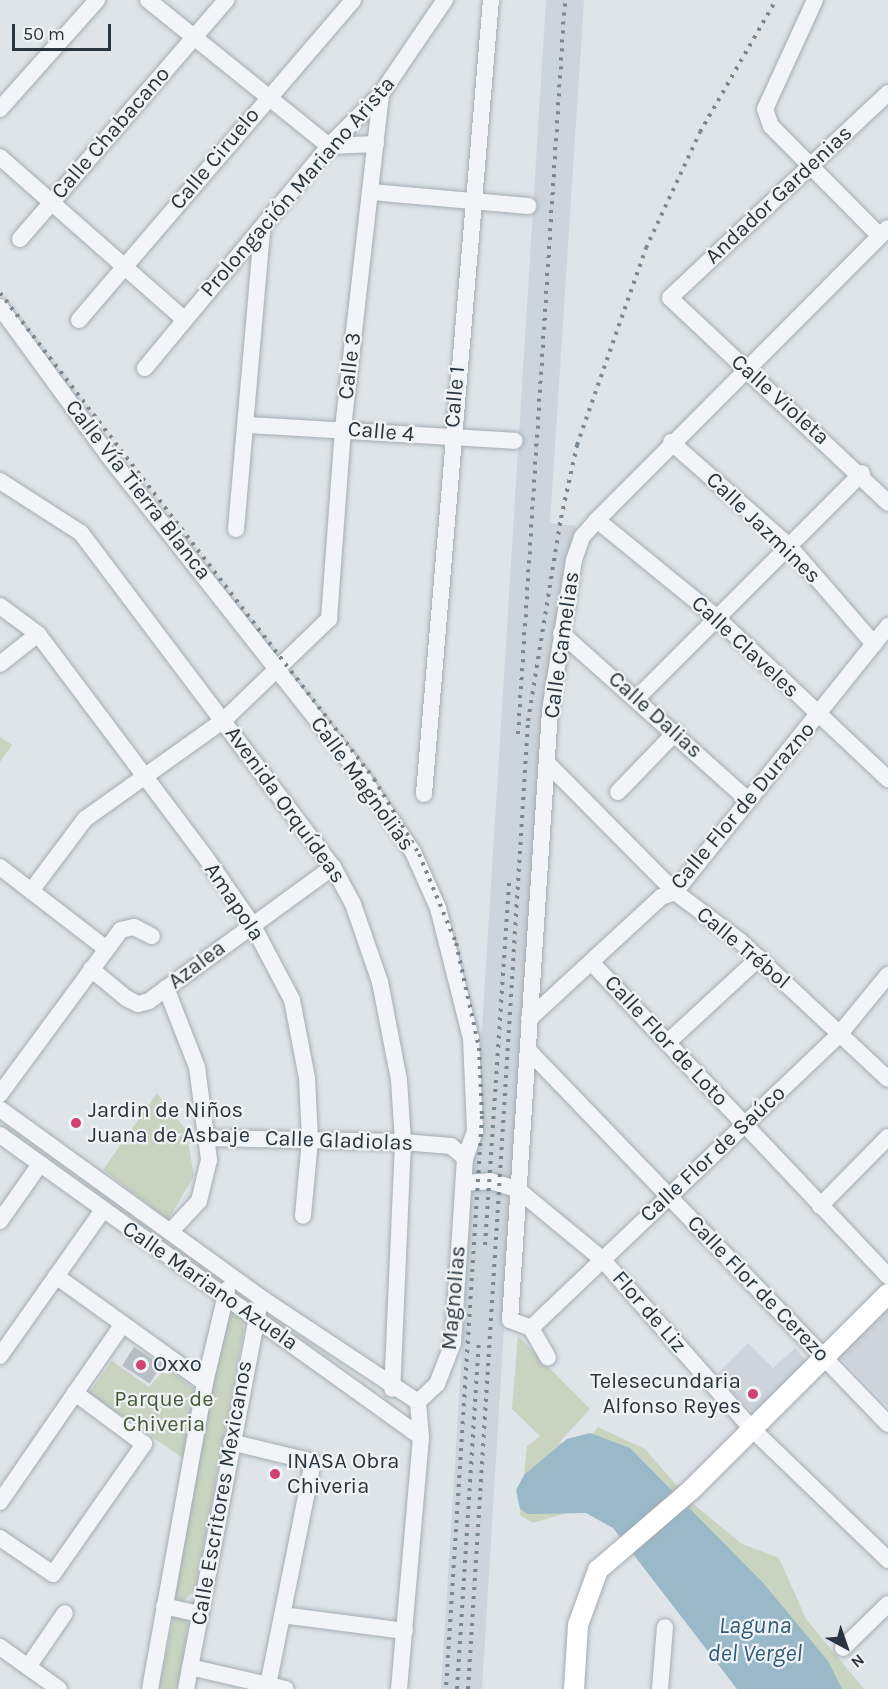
<!DOCTYPE html>
<html>
<head>
<meta charset="utf-8">
<style>
	body { margin:0 }
	#map { position:relative; width:888px; height:1689px; overflow:hidden; background:#dfe4e9; font-family:Karla,sans-serif }
	div>[style] { position:absolute }
	[style*='--x'] { left:calc(var(--x)*1px); top:calc(var(--y)*1px); width:calc(var(--w)*1px); rotate:calc(var(--a)*1deg) }
	.built>* { inset:0; background:#cdd4db }
	.green>* { inset:0; background:#c8d3c0 }
	.water>* { inset:0; background:#99b9c9 }
	.building>* { inset:0; background:#b6bfc5; transform-origin:0 0 }
	.roads { filter:drop-shadow(0 0 2px #a4acb3) drop-shadow(0 0 2px #a4acb3) }
	.minor>* { height:16px; margin:-8px; padding:0 8px; transform-origin:8px; border-radius:8px; background:#f2f4f7 }
	.major>* { height:20px; margin:-10px; padding:0 10px; transform-origin:10px; border-radius:10px; background:#fff }
	.rail>* { height:4px; margin-top:-2px; transform-origin:0; background:repeating-linear-gradient(90deg,#788792 0 3px,transparent 0 9px) }
	.dots>* { width:16px; height:16px; translate:-50% -50%; box-sizing:border-box; border:3px solid #eff3f6; border-radius:50% }
	span { translate:-50% -50%; white-space:nowrap; text-align:center; line-height:1.15; -webkit-text-stroke:4.5px #eff3f6; paint-order:stroke }
	.street-label { font-size:22px; color:#283540 }
	.poi-label { font-size:22px; color:#283540 }
	.left { translate:0 -50%; text-align:left }
	.right { translate:-100% -50%; text-align:right }
	.park-label { font-size:22px; color:#435c35 }
	.water-label { font-size:24px; color:#315b74; font-style:italic }
	.north { position:absolute; left:816px; top:1617px; width:60px; height:60px; -webkit-text-stroke:4px #eff3f6; paint-order:stroke; rotate:140deg; font-size:16px; font-weight:700; line-height:24px; text-align:center; color:#283540 }
	.north::after { content:''; display:block; margin:auto; width:21px; height:27px; background:#283540; clip-path:polygon(50% 0,100% 100%,50% 72%,0 100%) }
	.scale { position:absolute; left:12px; top:24px; width:99px; height:27px; box-sizing:border-box; border:3px solid #283540; border-top:0; padding-left:8px; font-size:18px; line-height:21px; white-space:nowrap; color:#283540; -webkit-text-stroke:4px #eff3f6; paint-order:stroke }
</style>
</head>
<body>
<div id="map">
	<div class="built">
		<div style="clip-path:polygon(546px 0,584px 0,550px 523px,576px 526px,559px 608px,529px 916px,482px 1689px,441px 1689px)"></div>
		<div style="clip-path:polygon(888px 1309px,888px 1406px,839px 1356px)"></div>
		<div style="clip-path:polygon(748px 1343px,773px 1368px,795px 1348px,806px 1361px,753px 1413px,716px 1375px)"></div>
	</div>
	<div class="green">
		<div style="clip-path:polygon(0 737px,12px 745px,0 762px)"></div>
		<div style="clip-path:polygon(157px 1093px,186px 1130px,194px 1176px,168px 1220px,103px 1170px)"></div>
		<div style="clip-path:polygon(235px 1311px,243px 1316px,244px 1329px,195px 1591px,182px 1602px,174px 1596px,223px 1324px)"></div>
		<div style="clip-path:polygon(518px 1336px,590px 1409px,559px 1443px,586px 1442px,598px 1427px,645px 1449px,692px 1503px,742px 1544px,779px 1558px,806px 1619px,864px 1689px,757px 1689px,635px 1535px,592px 1513px,566px 1513px,533px 1523px,520px 1515px,527px 1446px,540px 1436px,512px 1409px)"></div>
		<div style="clip-path:polygon(112px 1361px,149px 1387px,166px 1368px,195px 1389px,184px 1459px,89px 1393px)"></div>
		<div style="clip-path:polygon(174px 1616px,187px 1618px,188px 1625px,177px 1689px,159px 1689px)"></div>
	</div>
	<div class="water">
		<div style="clip-path:polygon(590px 1433px,630px 1448px,764px 1584px,828px 1661px,842px 1689px,737px 1689px,613px 1528px,586px 1513px,528px 1514px,520px 1509px,516px 1490px,524px 1475px,567px 1439px)"></div>
	</div>
	<div class="building">
		<div style="left:134px;top:1347px;width:33px;height:22px;rotate:33deg"></div>
	</div>
	<div class="roads">
		<div class="minor">
			<div style="--x:148;--y:0;--w:233;--a:38.9"></div>
			<div style="--x:329;--y:146;--w:47;--a:-2.4"></div>
			<div style="--x:815;--y:0;--w:120;--a:114.6"></div>
			<div style="--x:765;--y:109;--w:18;--a:71"></div>
			<div style="--x:771;--y:126;--w:155;--a:45.3"></div>
			<div style="--x:888;--y:93;--w:299;--a:136.8"></div>
			<div style="--x:670;--y:298;--w:299;--a:43.2"></div>
			<div style="--x:0;--y:109;--w:146;--a:-48.3"></div>
			<div style="--x:0;--y:157;--w:245;--a:41.4"></div>
			<div style="--x:371;--y:192;--w:158;--a:5.1"></div>
			<div style="--x:20;--y:239;--w:316;--a:-49.2"></div>
			<div style="--x:0;--y:307;--w:182;--a:53.9"></div>
			<div style="--x:107;--y:454;--w:415;--a:51.7"></div>
			<div style="--x:364;--y:780;--w:87;--a:55.8"></div>
			<div style="--x:413;--y:852;--w:61;--a:65.9"></div>
			<div style="--x:438;--y:908;--w:134;--a:75.8"></div>
			<div style="--x:471;--y:1038;--w:93;--a:87.5"></div>
			<div style="--x:475;--y:1131;--w:29;--a:110"></div>
			<div style="--x:465;--y:1158;--w:185;--a:93.7"></div>
			<div style="--x:453;--y:1343;--w:44;--a:111.3"></div>
			<div style="--x:437;--y:1384;--w:26;--a:137"></div>
			<div style="--x:79;--y:320;--w:421;--a:-49.4"></div>
			<div style="--x:145;--y:368;--w:288;--a:-50.3"></div>
			<div style="--x:329;--y:146;--w:74;--a:-45"></div>
			<div style="--x:381;--y:94;--w:114;--a:-55.8"></div>
			<div style="--x:248;--y:425;--w:267;--a:3.4"></div>
			<div style="--x:671;--y:442;--w:157;--a:41.4"></div>
			<div style="--x:789;--y:546;--w:130;--a:49.1"></div>
			<div style="--x:0;--y:481;--w:96;--a:32.7"></div>
			<div style="--x:81;--y:533;--w:418;--a:53"></div>
			<div style="--x:333;--y:867;--w:42;--a:61.6"></div>
			<div style="--x:353;--y:904;--w:83;--a:70.9"></div>
			<div style="--x:380;--y:982;--w:100;--a:79"></div>
			<div style="--x:399;--y:1080;--w:62;--a:86.3"></div>
			<div style="--x:403;--y:1142;--w:247;--a:92.5"></div>
			<div style="--x:597;--y:520;--w:155;--a:39.2"></div>
			<div style="--x:717;--y:618;--w:235;--a:43.3"></div>
			<div style="--x:236;--y:529;--w:299;--a:-85"></div>
			<div style="--x:0;--y:606;--w:47;--a:36.4"></div>
			<div style="--x:38;--y:634;--w:276;--a:53.1"></div>
			<div style="--x:204;--y:855;--w:84;--a:55.2"></div>
			<div style="--x:252;--y:924;--w:86;--a:62.2"></div>
			<div style="--x:292;--y:1000;--w:79;--a:79.1"></div>
			<div style="--x:307;--y:1078;--w:62;--a:87.2"></div>
			<div style="--x:310;--y:1140;--w:76;--a:95.3"></div>
			<div style="--x:561;--y:633;--w:251;--a:41.8"></div>
			<div style="--x:0;--y:664;--w:48;--a:-38.3"></div>
			<div style="--x:637;--y:698;--w:318;--a:-45"></div>
			<div style="--x:549;--y:765;--w:179;--a:45.2"></div>
			<div style="--x:675;--y:892;--w:81;--a:37"></div>
			<div style="--x:740;--y:941;--w:202;--a:43"></div>
			<div style="--x:618;--y:792;--w:83;--a:-46"></div>
			<div style="--x:424;--y:794;--w:797;--a:-85.18"></div>
			<div style="--x:0;--y:867;--w:133;--a:37.6"></div>
			<div style="--x:31;--y:891;--w:90;--a:-53.1"></div>
			<div style="--x:85;--y:819;--w:171;--a:-35.5"></div>
			<div style="--x:224;--y:720;--w:146;--a:-43.9"></div>
			<div style="--x:329;--y:619;--w:192;--a:-85.8"></div>
			<div style="--x:343;--y:428;--w:336;--a:-83.5"></div>
			<div style="--x:592;--y:963;--w:431;--a:46.6"></div>
			<div style="--x:91;--y:969;--w:45;--a:39.6"></div>
			<div style="--x:126;--y:998;--w:13;--a:27"></div>
			<div style="--x:138;--y:1004;--w:11;--a:-15"></div>
			<div style="--x:149;--y:1001;--w:228;--a:-36.1"></div>
			<div style="--x:166;--y:988;--w:85;--a:68.6"></div>
			<div style="--x:197;--y:1067;--w:94;--a:82.6"></div>
			<div style="--x:209;--y:1160;--w:42;--a:103.7"></div>
			<div style="--x:199;--y:1201;--w:42;--a:133.1"></div>
			<div style="--x:529;--y:1019;--w:180;--a:-42.7"></div>
			<div style="--x:661;--y:897;--w:15;--a:-20"></div>
			<div style="--x:675;--y:892;--w:341;--a:-51.3"></div>
			<div style="--x:668;--y:1042;--w:124;--a:-42.7"></div>
			<div style="--x:528;--y:1050;--w:519;--a:46.09"></div>
			<div style="--x:0;--y:1094;--w:204;--a:-53.6"></div>
			<div style="--x:121;--y:930;--w:13;--a:-13"></div>
			<div style="--x:134;--y:927;--w:20;--a:27"></div>
			<div style="--x:0;--y:1109;--w:326;--a:35.9"></div>
			<div style="--x:264;--y:1300;--w:185;--a:33.5"></div>
			<div style="--x:0;--y:1135;--w:518;--a:35.65"></div>
			<div style="--x:208;--y:1138;--w:195;--a:1.2"></div>
			<div style="--x:403;--y:1142;--w:48;--a:4.8"></div>
			<div style="--x:451;--y:1146;--w:18;--a:41"></div>
			<div style="--x:464;--y:1183;--w:26;--a:-4"></div>
			<div style="--x:490;--y:1181;--w:28;--a:17"></div>
			<div style="--x:517;--y:1189;--w:110;--a:39.5"></div>
			<div style="--x:602;--y:1259;--w:224;--a:48.6"></div>
			<div style="--x:750;--y:1427;--w:192;--a:43.9"></div>
			<div style="--x:820;--y:1206;--w:97;--a:-45.4"></div>
			<div style="--x:0;--y:1221;--w:70;--a:-54.9"></div>
			<div style="--x:56;--y:1276;--w:183;--a:35.7"></div>
			<div style="--x:531;--y:1328;--w:22;--a:-159"></div>
			<div style="--x:510;--y:1320;--w:610;--a:-86.24"></div>
			<div style="--x:550;--y:711;--w:153;--a:-81"></div>
			<div style="--x:574;--y:560;--w:24;--a:-71"></div>
			<div style="--x:582;--y:537;--w:23;--a:-49"></div>
			<div style="--x:597;--y:520;--w:412;--a:-45.1"></div>
			<div style="--x:531;--y:1328;--w:424;--a:-43.6"></div>
			<div style="--x:838;--y:1036;--w:79;--a:-50.7"></div>
			<div style="--x:531;--y:1328;--w:34;--a:60"></div>
			<div style="--x:0;--y:1356;--w:179;--a:-54.8"></div>
			<div style="--x:231;--y:1442;--w:84;--a:13.7"></div>
			<div style="--x:313;--y:1462;--w:227;--a:101.4"></div>
			<div style="--x:0;--y:1502;--w:216;--a:-55.4"></div>
			<div style="--x:0;--y:1538;--w:64;--a:34.2"></div>
			<div style="--x:53;--y:1574;--w:159;--a:-55"></div>
			<div style="--x:144;--y:1444;--w:86;--a:-143.5"></div>
			<div style="--x:164;--y:1606;--w:37;--a:13"></div>
			<div style="--x:282;--y:1615;--w:124;--a:7.4"></div>
			<div style="--x:0;--y:1647;--w:72;--a:35.4"></div>
			<div style="--x:843;--y:1648;--w:63;--a:-44.4"></div>
			<div style="--x:28;--y:1667;--w:65;--a:-55.6"></div>
			<div style="--x:190;--y:1667;--w:98;--a:13"></div>
			<div style="--x:150;--y:1689;--w:311;--a:-79.8"></div>
			<div style="--x:205;--y:1383;--w:96;--a:-76.7"></div>
			<div style="--x:186;--y:1689;--w:386;--a:-79.2"></div>
			<div style="--x:399;--y:1689;--w:253;--a:-85"></div>
			<div style="--x:421;--y:1437;--w:35;--a:-95"></div>
			<div style="--x:660;--y:1689;--w:62;--a:-85.4"></div>
		</div>
		<div class="major">
			<div style="--x:574;--y:1689;--w:64;--a:-86.4"></div>
			<div style="--x:578;--y:1625;--w:59;--a:-70"></div>
			<div style="--x:598;--y:1570;--w:123;--a:-40.7"></div>
			<div style="--x:691;--y:1490;--w:278;--a:-44.9"></div>
		</div>
	</div>
	<div class="rail">
		<div style="--x:0;--y:293;--w:613;--a:52.42"></div>
		<div style="--x:374;--y:779;--w:87;--a:59"></div>
		<div style="--x:419;--y:854;--w:96;--a:67.4"></div>
		<div style="--x:456;--y:943;--w:107;--a:77.6"></div>
		<div style="--x:479;--y:1048;--w:68;--a:87.5"></div>
		<div style="--x:482;--y:1116;--w:574;--a:93.6"></div>
		<div style="--x:518;--y:734;--w:736;--a:-86.34"></div>
		<div style="--x:485;--y:1245;--w:366;--a:-86.2"></div>
		<div style="--x:457;--y:1689;--w:346;--a:-86.4"></div>
		<div style="--x:468;--y:1689;--w:970;--a:-86.45"></div>
		<div style="--x:528;--y:721;--w:206;--a:-80.8"></div>
		<div style="--x:561;--y:518;--w:75;--a:-77.6"></div>
		<div style="--x:577;--y:445;--w:209;--a:-70.7"></div>
		<div style="--x:646;--y:248;--w:128;--a:-65"></div>
		<div style="--x:700;--y:132;--w:152;--a:-60.1"></div>
	</div>
	<div class="dots">
		<div style="left:76px;top:1123px;background:#d04270"></div>
		<div style="left:141px;top:1365px;background:#d04270"></div>
		<div style="left:753px;top:1394px;background:#d04270"></div>
		<div style="left:275px;top:1474px;background:#d04270"></div>
	</div>
	<div class="street-label">
		<span style="left:111px;top:133px;rotate:-49deg">Calle Chabacano</span>
		<span style="left:215px;top:159px;rotate:-50deg">Calle Ciruelo</span>
		<span style="left:298px;top:187px;rotate:-49deg">Prolongación Mariano Arista</span>
		<span style="left:779px;top:195px;rotate:-43deg">Andador Gardenias</span>
		<span style="left:350px;top:366px;rotate:-83deg">Calle 3</span>
		<span style="left:455px;top:397px;rotate:-85deg">Calle 1</span>
		<span style="left:780px;top:400px;rotate:42deg">Calle Violeta</span>
		<span style="left:381px;top:432px;rotate:5deg">Calle 4</span>
		<span style="left:138px;top:490px;rotate:52deg">Calle Vía Tierra Blanca</span>
		<span style="left:763px;top:528px;rotate:44deg">Calle Jazmines</span>
		<span style="left:562px;top:645px;rotate:-82deg">Calle Camelias</span>
		<span style="left:745px;top:647px;rotate:43deg">Calle Claveles</span>
		<span style="left:655px;top:715px;rotate:42deg">Calle Dalias</span>
		<span style="left:362px;top:784px;rotate:54deg">Calle Magnolias</span>
		<span style="left:285px;top:805px;rotate:54deg">Avenida Orquídeas</span>
		<span style="left:743px;top:806px;rotate:-50deg">Calle Flor de Durazno</span>
		<span style="left:234px;top:902px;rotate:56deg">Amapola</span>
		<span style="left:743px;top:948px;rotate:40deg">Calle Trébol</span>
		<span style="left:197px;top:965px;rotate:-37deg">Azalea</span>
		<span style="left:666px;top:1041px;rotate:47deg">Calle Flor de Loto</span>
		<span style="left:339px;top:1141px;rotate:2deg">Calle Gladiolas</span>
		<span style="left:713px;top:1154px;rotate:-43deg">Calle Flor de Saúco</span>
		<span style="left:210px;top:1286px;rotate:35deg">Calle Mariano Azuela</span>
		<span style="left:758px;top:1289px;rotate:46deg">Calle Flor de Cerezo</span>
		<span style="left:454px;top:1298px;rotate:-85deg">Magnolias</span>
		<span style="left:649px;top:1312px;rotate:49deg">Flor de Liz</span>
		<span style="left:222px;top:1493px;rotate:-80deg">Calle Escritores Mexicanos</span>
	</div>
	<div class="poi-label">
		<span class="left" style="left:88px;top:1123px">Jardin de Niños<br>Juana de Asbaje</span>
		<span class="left" style="left:153px;top:1365px">Oxxo</span>
		<span class="right" style="left:741px;top:1394px">Telesecundaria<br>Alfonso Reyes</span>
		<span class="left" style="left:287px;top:1474px">INASA Obra<br>Chiveria</span>
	</div>
	<div class="park-label">
		<span style="left:164px;top:1412px">Parque de<br>Chiveria</span>
	</div>
	<div class="water-label">
		<span style="left:755px;top:1640px">Laguna<br>del Vergel</span>
	</div>
	<div class="north">N</div>
	<div class="scale">50 m</div>
</div>
</body>
</html>
